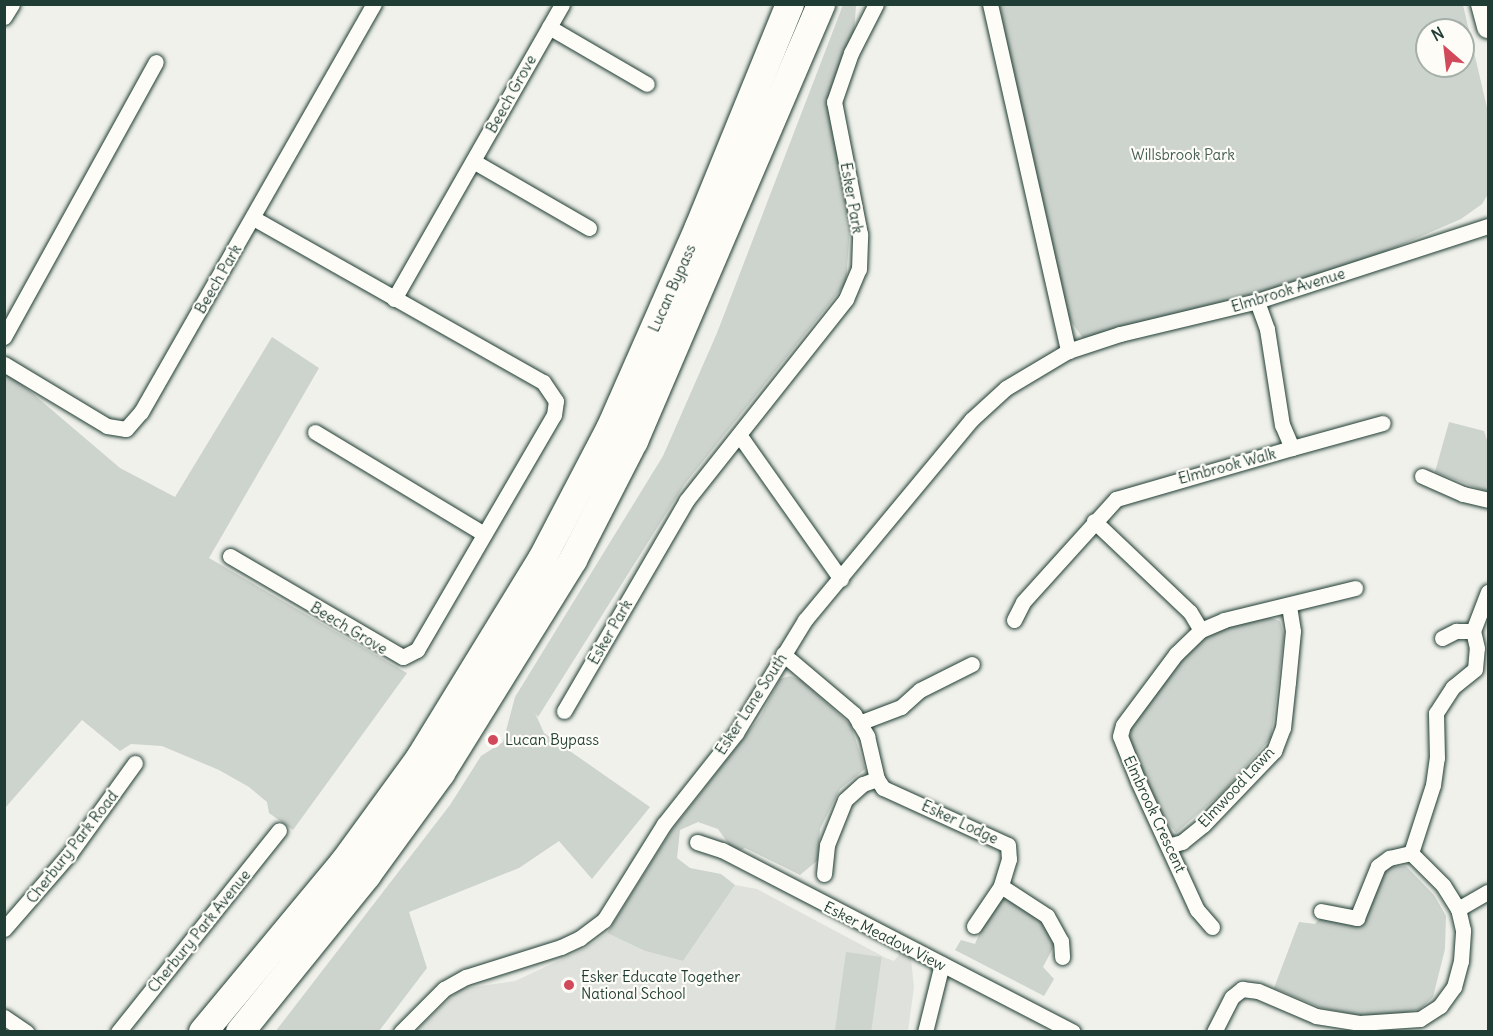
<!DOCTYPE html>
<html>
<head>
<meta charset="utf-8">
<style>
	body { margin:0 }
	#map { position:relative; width:1493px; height:1036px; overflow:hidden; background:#f0f1eb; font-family:Delius,sans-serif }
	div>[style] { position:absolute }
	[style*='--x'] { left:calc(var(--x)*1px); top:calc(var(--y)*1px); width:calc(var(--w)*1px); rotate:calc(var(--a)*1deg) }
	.built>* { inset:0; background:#dfe2dc }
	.green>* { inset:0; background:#cdd3cd; transform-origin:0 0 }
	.roads { filter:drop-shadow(0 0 2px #1f3d34) drop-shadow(0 0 2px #1f3d34) }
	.street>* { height:15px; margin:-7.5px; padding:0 7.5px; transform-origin:7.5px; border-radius:7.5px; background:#fdfcf7 }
	.secondary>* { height:22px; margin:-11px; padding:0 11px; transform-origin:11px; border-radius:11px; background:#fdfcf7 }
	.highway>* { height:28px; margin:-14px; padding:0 14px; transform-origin:14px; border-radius:14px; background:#fdfcf7 }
	.dots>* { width:16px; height:16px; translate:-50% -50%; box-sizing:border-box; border:3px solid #fdfcf7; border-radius:50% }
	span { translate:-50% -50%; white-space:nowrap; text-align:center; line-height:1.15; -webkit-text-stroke:4.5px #fdfcf7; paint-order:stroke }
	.street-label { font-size:15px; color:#1f3d34 }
	.park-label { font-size:15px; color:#425b53 }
	.poi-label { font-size:15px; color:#1f3d34 }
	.left { translate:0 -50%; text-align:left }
	.frame { position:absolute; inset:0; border:6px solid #1f3d34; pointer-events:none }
	.north { position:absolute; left:1415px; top:18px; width:60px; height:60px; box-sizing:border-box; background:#fdfcf7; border:2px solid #a4b0a9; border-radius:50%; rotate:332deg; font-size:16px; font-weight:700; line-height:24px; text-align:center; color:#1f3d34 }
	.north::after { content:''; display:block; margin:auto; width:21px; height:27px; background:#d1495b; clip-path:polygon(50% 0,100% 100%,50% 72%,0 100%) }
</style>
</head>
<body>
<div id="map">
	<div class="built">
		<div style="clip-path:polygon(735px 885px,757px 889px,886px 958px,894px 961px,901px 952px,911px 959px,914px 987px,908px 1031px,415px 1032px,460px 989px,515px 981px,586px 948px,607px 933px,645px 951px,683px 961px)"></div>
	</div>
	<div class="green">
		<div style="clip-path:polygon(843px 5px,856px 5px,854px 33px,830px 102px,850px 228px,846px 283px,684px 485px,538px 717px,535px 713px,544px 733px,650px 807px,592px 879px,559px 841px,519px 868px,409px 912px,427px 968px,379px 1031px,275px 1032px,450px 805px,481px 756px,503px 742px,515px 697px,663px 456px,717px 333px)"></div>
		<div style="clip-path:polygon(evenodd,999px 5px,1463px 5px,1488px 112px,1488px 194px,1482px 204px,1461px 219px,1373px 257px,1268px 290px,1083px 338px,1064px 312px,999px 5px,1427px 30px,1463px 30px,1463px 66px,1427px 66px,1427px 30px)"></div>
		<div style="clip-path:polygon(272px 337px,319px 368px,209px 558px,407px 673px,293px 830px,269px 813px,267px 802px,249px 787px,219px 770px,162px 746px,131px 744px,120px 751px,82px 720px,5px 808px,5px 370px,120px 468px,175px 497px)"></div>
		<div style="clip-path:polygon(1449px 422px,1484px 431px,1488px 443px,1488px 492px,1435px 472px)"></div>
		<div style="clip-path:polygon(1270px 618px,1280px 621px,1284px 636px,1271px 738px,1223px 792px,1176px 833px,1161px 813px,1130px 744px,1131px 722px,1184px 656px,1208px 636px,1238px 623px)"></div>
		<div style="clip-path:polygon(790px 676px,801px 680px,851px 725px,865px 769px,840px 789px,820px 829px,818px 860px,800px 875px,745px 848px,735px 853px,718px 829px,698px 822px,680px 830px,677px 858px,690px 868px,721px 874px,735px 885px,683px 961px,645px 951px,607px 933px,671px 831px,760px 717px,780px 679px)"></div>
		<div style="clip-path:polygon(1406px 866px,1434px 895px,1446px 916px,1445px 949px,1433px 997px,1420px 1009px,1391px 1016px,1357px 1015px,1322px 1008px,1274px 988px,1299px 922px,1315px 924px,1320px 918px,1361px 925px,1378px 881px,1389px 867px)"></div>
		<div style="clip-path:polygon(1006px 899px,1045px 922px,1055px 944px,1043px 967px,1054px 979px,1044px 996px,955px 950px,961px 940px,975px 944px,993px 900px)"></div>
		<div style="left:846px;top:952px;width:36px;height:80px;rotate:8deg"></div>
	</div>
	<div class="roads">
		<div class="street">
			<div style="--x:990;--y:4;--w:356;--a:77.3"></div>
			<div style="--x:4;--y:17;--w:15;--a:-58"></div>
			<div style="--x:549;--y:27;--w:113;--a:30.2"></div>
			<div style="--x:473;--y:161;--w:134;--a:30"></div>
			<div style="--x:394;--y:299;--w:339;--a:-60.3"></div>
			<div style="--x:4;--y:337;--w:314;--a:-61.1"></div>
			<div style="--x:4;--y:364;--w:120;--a:31"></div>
			<div style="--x:107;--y:426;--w:19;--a:9"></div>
			<div style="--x:126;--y:429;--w:23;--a:-49"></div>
			<div style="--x:141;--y:412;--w:470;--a:-60.3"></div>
			<div style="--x:315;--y:432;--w:197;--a:31.1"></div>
			<div style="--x:740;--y:436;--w:175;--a:54.8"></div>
			<div style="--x:1292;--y:448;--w:94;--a:-15.4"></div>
			<div style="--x:1422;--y:476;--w:45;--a:23.7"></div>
			<div style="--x:1463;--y:494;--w:26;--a:13"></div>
			<div style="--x:1094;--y:521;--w:132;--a:43.5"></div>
			<div style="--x:1190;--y:612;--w:21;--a:59"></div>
			<div style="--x:230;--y:556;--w:200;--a:30.3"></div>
			<div style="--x:403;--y:657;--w:16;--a:-27"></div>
			<div style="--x:417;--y:650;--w:272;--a:-59.8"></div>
			<div style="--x:554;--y:415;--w:14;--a:-82"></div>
			<div style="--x:556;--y:401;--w:23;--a:-124"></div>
			<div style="--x:543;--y:382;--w:333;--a:-150.5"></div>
			<div style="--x:1014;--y:620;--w:20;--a:-63"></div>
			<div style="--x:1023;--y:602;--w:139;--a:-47.9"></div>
			<div style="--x:1116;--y:499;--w:183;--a:-16.2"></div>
			<div style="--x:1292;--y:448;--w:25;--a:-113"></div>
			<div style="--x:1282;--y:425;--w:97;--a:-98.9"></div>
			<div style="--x:1267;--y:329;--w:30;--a:-110"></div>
			<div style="--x:1442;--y:638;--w:16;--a:-27"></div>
			<div style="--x:1456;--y:631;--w:17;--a:0"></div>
			<div style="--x:783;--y:654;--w:93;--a:40.2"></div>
			<div style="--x:854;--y:714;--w:26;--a:59"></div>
			<div style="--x:867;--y:736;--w:44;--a:76.9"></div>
			<div style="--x:877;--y:779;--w:11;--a:56"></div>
			<div style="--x:883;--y:788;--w:137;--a:24.5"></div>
			<div style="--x:1008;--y:845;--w:14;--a:86"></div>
			<div style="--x:1009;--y:859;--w:28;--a:107"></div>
			<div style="--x:1001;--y:886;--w:55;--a:33.1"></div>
			<div style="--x:1047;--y:916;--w:29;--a:61"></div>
			<div style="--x:1061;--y:941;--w:16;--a:86"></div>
			<div style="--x:564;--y:711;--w:243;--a:-59.8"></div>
			<div style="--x:686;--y:501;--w:258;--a:-51.6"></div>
			<div style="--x:846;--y:299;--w:33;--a:-67"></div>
			<div style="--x:859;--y:269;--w:35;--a:-88"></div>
			<div style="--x:860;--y:234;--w:135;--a:-101.1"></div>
			<div style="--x:834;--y:102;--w:52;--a:-70.9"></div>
			<div style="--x:851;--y:53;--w:55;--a:-63"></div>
			<div style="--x:859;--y:723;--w:45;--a:-20.9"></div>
			<div style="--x:901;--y:707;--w:25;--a:-42"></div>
			<div style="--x:920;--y:690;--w:58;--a:-26.6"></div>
			<div style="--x:697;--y:842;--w:26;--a:18"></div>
			<div style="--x:722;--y:850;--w:395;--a:27.4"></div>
			<div style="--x:1168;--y:846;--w:15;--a:-16"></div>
			<div style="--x:1182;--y:842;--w:27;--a:-39"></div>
			<div style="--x:1203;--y:825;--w:103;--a:-46.2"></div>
			<div style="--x:1274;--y:751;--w:25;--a:-69"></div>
			<div style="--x:1283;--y:728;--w:46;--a:-83.8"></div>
			<div style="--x:1288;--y:682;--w:51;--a:-84.4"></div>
			<div style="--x:1293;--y:631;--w:25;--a:-99"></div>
			<div style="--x:824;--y:874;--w:29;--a:-84"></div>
			<div style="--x:827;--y:845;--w:48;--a:-68.2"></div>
			<div style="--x:845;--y:800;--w:24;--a:-42"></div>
			<div style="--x:863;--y:784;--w:15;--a:-20"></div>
			<div style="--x:1458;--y:909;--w:34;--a:-30"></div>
			<div style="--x:1321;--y:911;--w:37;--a:11"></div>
			<div style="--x:1357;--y:918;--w:56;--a:-68"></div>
			<div style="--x:1378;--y:866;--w:14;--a:-36"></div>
			<div style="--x:1389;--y:858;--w:23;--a:-13"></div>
			<div style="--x:974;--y:926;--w:48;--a:-56"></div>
			<div style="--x:1212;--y:927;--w:23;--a:-131"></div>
			<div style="--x:1197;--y:910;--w:142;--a:-114.6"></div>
			<div style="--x:1138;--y:781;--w:48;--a:-111.8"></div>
			<div style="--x:1120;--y:736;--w:11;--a:-75"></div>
			<div style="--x:1123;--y:725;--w:89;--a:-53.3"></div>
			<div style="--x:1176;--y:654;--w:35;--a:-44"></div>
			<div style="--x:1201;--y:630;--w:25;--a:-23"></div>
			<div style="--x:1224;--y:620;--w:135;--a:-13.7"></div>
			<div style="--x:4;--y:929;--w:101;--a:-49"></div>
			<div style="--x:70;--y:853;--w:111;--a:-54.2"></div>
			<div style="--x:4;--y:1017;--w:27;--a:34"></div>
			<div style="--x:118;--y:1032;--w:258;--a:-51.4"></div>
			<div style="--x:401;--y:1032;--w:61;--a:-45"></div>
			<div style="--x:444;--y:989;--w:25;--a:-29"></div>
			<div style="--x:466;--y:977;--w:100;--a:-17.5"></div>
			<div style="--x:561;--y:947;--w:21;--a:-25"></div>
			<div style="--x:580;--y:938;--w:30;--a:-37"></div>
			<div style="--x:604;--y:920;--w:113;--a:-58"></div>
			<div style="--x:664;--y:824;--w:116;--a:-51.6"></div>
			<div style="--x:736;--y:733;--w:132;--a:-58.6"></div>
			<div style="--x:805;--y:620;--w:260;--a:-50.3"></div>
			<div style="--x:971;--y:420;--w:47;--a:-42.4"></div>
			<div style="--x:1006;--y:388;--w:72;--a:-30.8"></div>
			<div style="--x:1068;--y:351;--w:55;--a:-18.1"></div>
			<div style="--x:1120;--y:334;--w:141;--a:-13.5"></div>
			<div style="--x:1257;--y:301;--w:243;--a:-18"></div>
			<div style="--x:925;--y:1032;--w:70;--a:-76"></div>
			<div style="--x:1214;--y:1032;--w:39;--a:-63"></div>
			<div style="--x:1232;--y:997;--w:13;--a:-39"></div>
			<div style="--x:1242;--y:989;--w:16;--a:7"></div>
			<div style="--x:1258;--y:991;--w:63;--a:23.3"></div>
			<div style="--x:1316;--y:1016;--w:45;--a:9"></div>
			<div style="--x:1360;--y:1023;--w:60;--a:-3.8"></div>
			<div style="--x:1420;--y:1019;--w:24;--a:-33"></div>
			<div style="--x:1440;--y:1006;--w:24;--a:-54"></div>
			<div style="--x:1454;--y:987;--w:27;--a:-75"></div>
			<div style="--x:1461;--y:961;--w:31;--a:-86"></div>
			<div style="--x:1463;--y:930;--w:22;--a:-103"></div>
			<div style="--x:1458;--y:909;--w:28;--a:-122"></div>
			<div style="--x:1443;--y:885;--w:45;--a:-135"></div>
			<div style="--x:1411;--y:853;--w:71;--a:-72.1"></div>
			<div style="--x:1433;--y:785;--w:27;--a:-82"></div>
			<div style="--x:1437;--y:758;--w:45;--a:-91.3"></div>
			<div style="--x:1436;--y:713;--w:31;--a:-57"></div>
			<div style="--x:1453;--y:687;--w:28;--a:-39"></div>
			<div style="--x:1475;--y:669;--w:21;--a:-85"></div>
			<div style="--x:1477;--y:648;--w:17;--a:-103"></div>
			<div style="--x:1473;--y:631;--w:42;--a:-69"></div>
		</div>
		<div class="secondary">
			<div style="--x:1482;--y:4;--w:24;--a:75"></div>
		</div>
		<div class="highway">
			<div style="--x:203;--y:1032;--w:222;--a:-50.3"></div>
			<div style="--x:345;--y:861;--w:127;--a:-53.9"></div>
			<div style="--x:420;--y:758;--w:233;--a:-58.5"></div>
			<div style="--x:542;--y:559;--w:147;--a:-62.4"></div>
			<div style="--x:610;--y:429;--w:221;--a:-66.2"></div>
			<div style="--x:699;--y:227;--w:241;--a:-67.8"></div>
			<div style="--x:240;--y:1032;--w:202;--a:-51"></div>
			<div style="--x:367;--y:875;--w:126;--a:-54"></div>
			<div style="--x:441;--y:773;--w:251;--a:-58.2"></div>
			<div style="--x:573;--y:560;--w:134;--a:-62.9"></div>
			<div style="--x:634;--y:441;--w:475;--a:-66.8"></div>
		</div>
	</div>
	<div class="dots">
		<div style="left:493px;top:740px;background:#d1495b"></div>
		<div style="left:569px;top:985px;background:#d1495b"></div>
	</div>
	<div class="street-label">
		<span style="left:511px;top:94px;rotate:-61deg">Beech Grove</span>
		<span style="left:852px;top:198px;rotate:80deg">Esker Park</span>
		<span style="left:218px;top:279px;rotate:-60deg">Beech Park</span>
		<span style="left:672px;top:288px;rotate:-66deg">Lucan Bypass</span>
		<span style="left:1288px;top:290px;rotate:-17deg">Elmbrook Avenue</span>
		<span style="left:1227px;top:466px;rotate:-15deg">Elmbrook Walk</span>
		<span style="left:349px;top:628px;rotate:31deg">Beech Grove</span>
		<span style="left:610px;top:632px;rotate:-60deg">Esker Park</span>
		<span style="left:751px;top:704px;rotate:-57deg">Esker Lane South</span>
		<span style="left:1236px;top:787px;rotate:-47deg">Elmwood Lawn</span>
		<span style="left:1155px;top:814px;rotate:65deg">Elmbrook Crescent</span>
		<span style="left:960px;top:822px;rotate:25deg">Esker Lodge</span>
		<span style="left:72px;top:847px;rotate:-52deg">Cherbury Park Road</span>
		<span style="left:199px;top:931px;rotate:-51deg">Cherbury Park Avenue</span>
		<span style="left:885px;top:936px;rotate:27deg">Esker Meadow View</span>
	</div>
	<div class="park-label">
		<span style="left:1183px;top:155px">Willsbrook Park</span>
	</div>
	<div class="poi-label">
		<span class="left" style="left:505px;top:740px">Lucan Bypass</span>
		<span class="left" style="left:581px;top:985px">Esker Educate Together<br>National School</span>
	</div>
	<div class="frame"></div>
	<div class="north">N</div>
</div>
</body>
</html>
